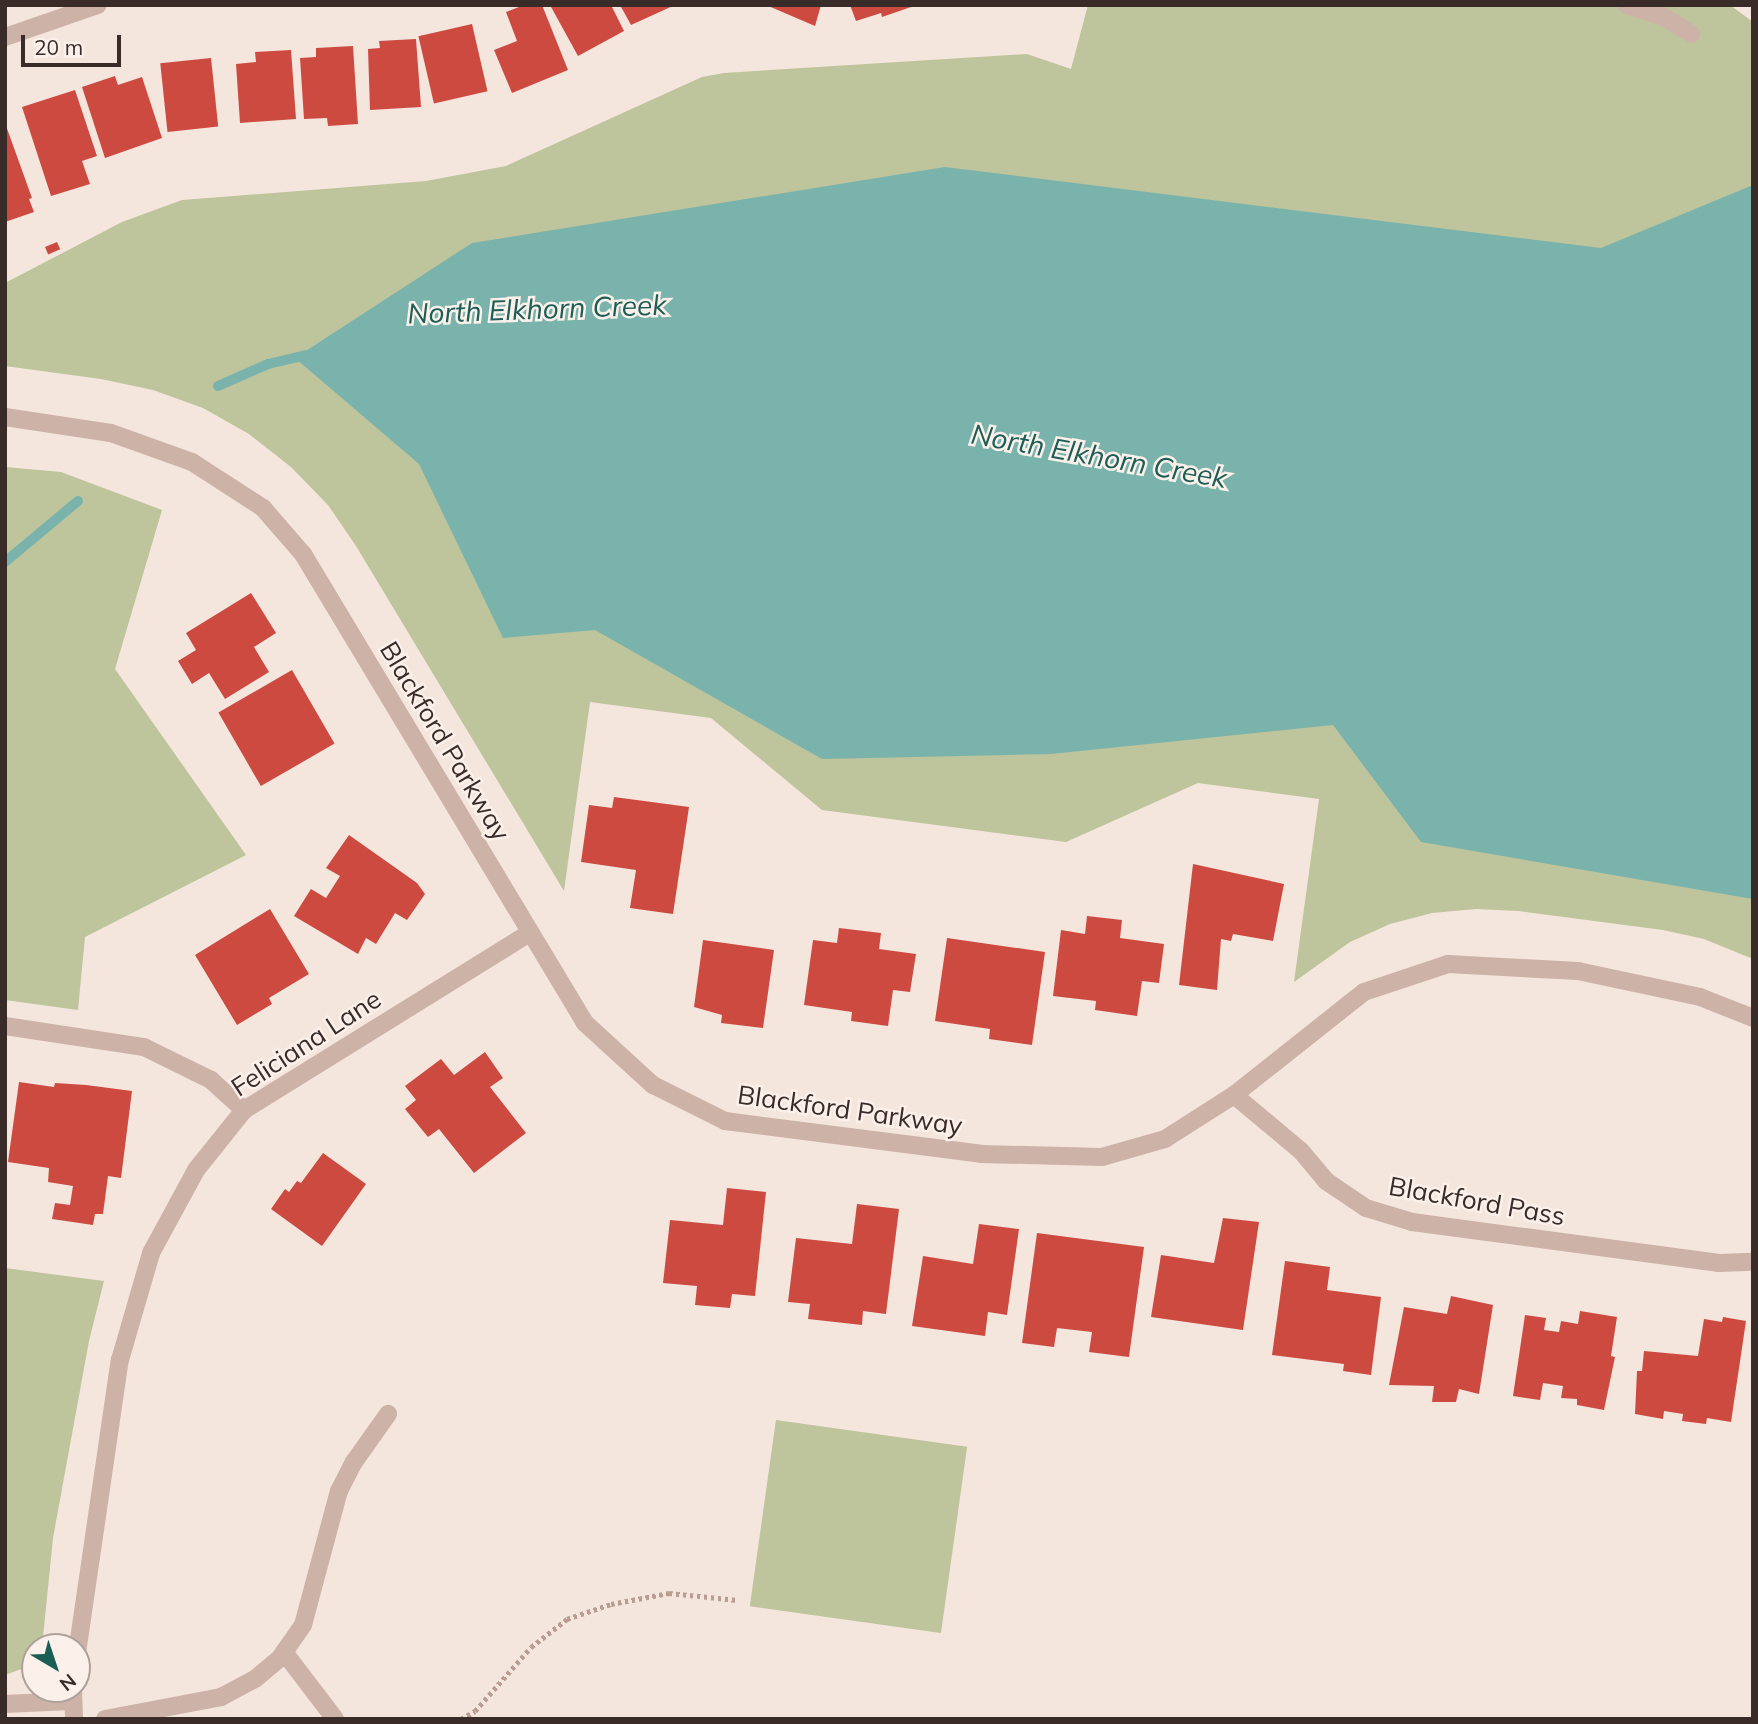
<!DOCTYPE html>
<html>
<head>
<meta charset="utf-8">
<style>
	body { margin:0 }
	#map { position:relative; width:1758px; height:1724px; overflow:hidden; background:#f4e5dd; font-family:Mulish,sans-serif }
	div>[style] { position:absolute }
	[style*='--x'] { left:calc(var(--x)*1px); top:calc(var(--y)*1px); width:calc(var(--w)*1px); rotate:calc(var(--a)*1deg) }
	.green>* { inset:0; background:#bec49b; transform-origin:0 0 }
	.water>* { inset:0; background:#7ab3ab }
	.stream>* { height:10px; margin:-5px; padding:0 5px; transform-origin:5px; border-radius:5px; background:#7ab3ab }
	.building>* { inset:0; background:#cd4a41; transform-origin:0 0 }
	.path>* { height:4.5px; margin-top:-2.25px; transform-origin:0; background:repeating-linear-gradient(90deg,#b99c92 0 3.5px,transparent 0 7px) }
	.minor>* { height:18px; margin:-9px; padding:0 9px; transform-origin:9px; border-radius:9px; background:#cdb2a8 }
	span { translate:-50% -50%; white-space:nowrap; text-align:center; line-height:1.15; -webkit-text-stroke:5px #fbf0ea; paint-order:stroke }
	.street-label { font-size:26px; color:#392b28 }
	.water-label { font-size:28px; color:#1b5e56; font-style:italic }
	.frame { position:absolute; inset:0; border:7px solid #392b28; pointer-events:none }
	.north { position:absolute; left:21px; top:1633px; width:70px; height:70px; box-sizing:border-box; background:#fbf0ea; border:2px solid #ada19c; border-radius:50%; rotate:141deg; font-size:19px; font-weight:700; line-height:28px; text-align:center; color:#392b28 }
	.north::after { content:''; display:block; margin:auto; width:24px; height:32px; background:#1b5e56; clip-path:polygon(50% 0,100% 100%,50% 72%,0 100%) }
	.scale { position:absolute; left:21px; top:35px; width:100px; height:32px; box-sizing:border-box; border:4px solid #392b28; border-top:0; padding-left:9px; font-size:21px; line-height:24px; white-space:nowrap; color:#392b28; -webkit-text-stroke:5px #fbf0ea; paint-order:stroke }
</style>
</head>
<body>
<div id="map">
	<div class="green">
		<div style="clip-path:polygon(1088px 5px,1730px 5px,1753px 22px,1753px 959px,1704px 939px,1663px 930px,1519px 911px,1476px 909px,1432px 913px,1390px 924px,1350px 942px,1294px 982px,1319px 799px,1198px 783px,1066px 842px,822px 810px,711px 718px,590px 702px,564px 891px,356px 546px,328px 505px,291px 467px,249px 434px,203px 408px,153px 390px,101px 379px,5px 366px,5px 283px,122px 222px,182px 200px,426px 181px,506px 166px,702px 77px,724px 73px,1027px 54px,1071px 69px)"></div>
		<div style="clip-path:polygon(5px 467px,61px 472px,162px 510px,115px 669px,246px 855px,85px 937px,78px 1010px,5px 1000px)"></div>
		<div style="clip-path:polygon(5px 1268px,104px 1281px,89px 1341px,53px 1538px,42px 1647px,35px 1647px,35px 1660px,27px 1667px,5px 1675px)"></div>
		<div style="left:776px;top:1420px;width:193px;height:188px;rotate:8deg"></div>
	</div>
	<div class="water">
		<div style="clip-path:polygon(945px 167px,1601px 248px,1753px 185px,1753px 899px,1421px 842px,1333px 725px,1051px 754px,822px 759px,595px 630px,503px 638px,419px 464px,295px 358px,472px 243px)"></div>
	</div>
	<div class="stream">
		<div style="--x:218;--y:386;--w:55;--a:-23.7"></div>
		<div style="--x:268;--y:364;--w:39;--a:-13"></div>
		<div style="--x:5;--y:562;--w:95;--a:-39.9"></div>
	</div>
	<div class="building">
		<div style="clip-path:polygon(524px 5px,542px 5px,568px 70px,512px 93px,494px 50px,517px 41px,506px 12px)"></div>
		<div style="clip-path:polygon(550px 5px,611px 5px,624px 31px,578px 56px)"></div>
		<div style="clip-path:polygon(620px 5px,675px 5px,631px 25px)"></div>
		<div style="clip-path:polygon(766px 5px,821px 5px,815px 26px)"></div>
		<div style="clip-path:polygon(850px 5px,914px 5px,914px 6px,882px 17px,881px 13px,856px 21px)"></div>
		<div style="left:472px;top:24px;width:69px;height:55px;rotate:77deg"></div>
		<div style="clip-path:polygon(416px 39px,421px 107px,370px 110px,368px 49px,380px 48px,379px 41px)"></div>
		<div style="clip-path:polygon(353px 46px,358px 124px,328px 126px,327px 118px,304px 119px,300px 58px,316px 57px,316px 48px)"></div>
		<div style="clip-path:polygon(291px 50px,296px 119px,240px 123px,236px 64px,256px 62px,255px 52px)"></div>
		<div style="left:211px;top:58px;width:69px;height:51px;rotate:84deg"></div>
		<div style="clip-path:polygon(115px 76px,118px 85px,142px 77px,162px 138px,105px 158px,82px 87px)"></div>
		<div style="clip-path:polygon(75px 90px,97px 156px,82px 161px,90px 184px,51px 196px,22px 107px)"></div>
		<div style="clip-path:polygon(5px 123px,32px 198px,29px 199px,34px 212px,5px 222px)"></div>
		<div style="left:57px;top:242px;width:8px;height:13px;rotate:67deg"></div>
		<div style="clip-path:polygon(251px 593px,276px 633px,254px 647px,269px 672px,225px 699px,209px 673px,192px 684px,178px 661px,196px 650px,186px 633px)"></div>
		<div style="left:292px;top:670px;width:85px;height:85px;rotate:60deg"></div>
		<div style="clip-path:polygon(614px 797px,689px 807px,673px 914px,630px 908px,636px 870px,581px 862px,589px 805px,612px 808px)"></div>
		<div style="clip-path:polygon(349px 835px,417px 883px,425px 894px,407px 920px,395px 913px,376px 944px,366px 938px,358px 954px,294px 916px,311px 889px,326px 898px,340px 876px,326px 868px)"></div>
		<div style="clip-path:polygon(1193px 864px,1284px 884px,1273px 941px,1233px 934px,1231px 941px,1221px 939px,1217px 990px,1179px 985px)"></div>
		<div style="clip-path:polygon(270px 909px,309px 974px,269px 998px,272px 1004px,237px 1025px,195px 955px)"></div>
		<div style="clip-path:polygon(1087px 916px,1122px 920px,1120px 938px,1164px 944px,1159px 983px,1142px 981px,1137px 1016px,1095px 1010px,1096px 1001px,1053px 996px,1061px 930px,1085px 934px)"></div>
		<div style="clip-path:polygon(839px 928px,881px 933px,879px 949px,916px 954px,910px 992px,893px 990px,888px 1026px,851px 1021px,852px 1012px,804px 1005px,813px 940px,837px 943px)"></div>
		<div style="clip-path:polygon(947px 938px,1045px 952px,1032px 1045px,989px 1039px,990px 1029px,935px 1021px)"></div>
		<div style="clip-path:polygon(703px 940px,774px 950px,763px 1028px,721px 1023px,722px 1015px,694px 1007px)"></div>
		<div style="clip-path:polygon(485px 1052px,503px 1078px,490px 1087px,526px 1133px,474px 1173px,439px 1129px,428px 1137px,405px 1109px,416px 1100px,405px 1086px,441px 1059px,454px 1075px)"></div>
		<div style="clip-path:polygon(19px 1082px,54px 1087px,55px 1083px,86px 1085px,132px 1091px,121px 1178px,108px 1176px,103px 1214px,95px 1214px,93px 1225px,52px 1219px,55px 1203px,70px 1205px,73px 1186px,48px 1182px,49px 1168px,8px 1162px)"></div>
		<div style="clip-path:polygon(323px 1153px,366px 1184px,322px 1246px,271px 1209px,285px 1189px,289px 1192px,297px 1181px,301px 1183px)"></div>
		<div style="clip-path:polygon(727px 1188px,766px 1192px,755px 1296px,732px 1294px,730px 1308px,695px 1305px,697px 1286px,663px 1283px,670px 1220px,723px 1225px)"></div>
		<div style="clip-path:polygon(857px 1204px,899px 1209px,886px 1314px,863px 1311px,862px 1325px,808px 1319px,810px 1304px,788px 1302px,796px 1238px,852px 1244px)"></div>
		<div style="clip-path:polygon(1223px 1218px,1259px 1222px,1243px 1330px,1151px 1317px,1161px 1255px,1214px 1263px)"></div>
		<div style="clip-path:polygon(979px 1224px,1019px 1229px,1007px 1315px,988px 1312px,985px 1336px,912px 1326px,923px 1256px,973px 1264px)"></div>
		<div style="clip-path:polygon(1037px 1233px,1144px 1247px,1129px 1357px,1089px 1352px,1092px 1332px,1057px 1328px,1054px 1347px,1022px 1343px)"></div>
		<div style="clip-path:polygon(1285px 1261px,1330px 1267px,1327px 1290px,1381px 1297px,1371px 1375px,1343px 1371px,1344px 1364px,1272px 1355px)"></div>
		<div style="clip-path:polygon(1451px 1296px,1493px 1305px,1479px 1394px,1459px 1389px,1456px 1402px,1432px 1402px,1434px 1386px,1389px 1385px,1404px 1307px,1447px 1314px)"></div>
		<div style="clip-path:polygon(1580px 1311px,1617px 1317px,1611px 1356px,1615px 1357px,1604px 1410px,1577px 1405px,1577px 1399px,1561px 1398px,1563px 1386px,1543px 1383px,1540px 1400px,1513px 1396px,1525px 1315px,1546px 1318px,1544px 1330px,1559px 1332px,1561px 1321px,1578px 1324px)"></div>
		<div style="clip-path:polygon(1723px 1317px,1746px 1321px,1731px 1422px,1707px 1418px,1706px 1424px,1682px 1421px,1683px 1414px,1664px 1411px,1663px 1419px,1635px 1414px,1637px 1371px,1642px 1371px,1644px 1351px,1698px 1356px,1704px 1319px,1722px 1322px)"></div>
	</div>
	<div class="path">
		<div style="--x:461;--y:1719;--w:16;--a:-30"></div>
		<div style="--x:475;--y:1711;--w:85;--a:-48.8"></div>
		<div style="--x:531;--y:1647;--w:46;--a:-37.9"></div>
		<div style="--x:567;--y:1619;--w:46;--a:-18.8"></div>
		<div style="--x:611;--y:1604;--w:59;--a:-10.7"></div>
		<div style="--x:669;--y:1593;--w:69;--a:5.8"></div>
	</div>
	<div class="minor">
		<div style="--x:1627;--y:5;--w:39;--a:18"></div>
		<div style="--x:1664;--y:17;--w:32;--a:32"></div>
		<div style="--x:5;--y:37;--w:98;--a:-19"></div>
		<div style="--x:5;--y:417;--w:107;--a:8.6"></div>
		<div style="--x:111;--y:433;--w:86;--a:19.7"></div>
		<div style="--x:192;--y:462;--w:85;--a:32.9"></div>
		<div style="--x:263;--y:508;--w:61;--a:49"></div>
		<div style="--x:303;--y:554;--w:547;--a:58.98"></div>
		<div style="--x:585;--y:1023;--w:92;--a:42.4"></div>
		<div style="--x:653;--y:1085;--w:80;--a:26.6"></div>
		<div style="--x:725;--y:1121;--w:258;--a:7.3"></div>
		<div style="--x:981;--y:1154;--w:121;--a:1.4"></div>
		<div style="--x:1102;--y:1157;--w:66;--a:-15.9"></div>
		<div style="--x:1165;--y:1139;--w:82;--a:-32.5"></div>
		<div style="--x:1234;--y:1095;--w:166;--a:-38.4"></div>
		<div style="--x:1364;--y:992;--w:89;--a:-18.4"></div>
		<div style="--x:1448;--y:964;--w:130;--a:3.1"></div>
		<div style="--x:1578;--y:971;--w:125;--a:12"></div>
		<div style="--x:1700;--y:997;--w:57;--a:21.6"></div>
		<div style="--x:5;--y:1026;--w:141;--a:8.6"></div>
		<div style="--x:144;--y:1047;--w:75;--a:26.2"></div>
		<div style="--x:211;--y:1080;--w:45;--a:42.3"></div>
		<div style="--x:1234;--y:1095;--w:87;--a:39.9"></div>
		<div style="--x:1301;--y:1151;--w:39;--a:50"></div>
		<div style="--x:1326;--y:1181;--w:48;--a:34"></div>
		<div style="--x:1366;--y:1208;--w:48;--a:16.9"></div>
		<div style="--x:1412;--y:1222;--w:310;--a:7.6"></div>
		<div style="--x:1719;--y:1263;--w:34;--a:-2"></div>
		<div style="--x:284;--y:1652;--w:84;--a:52.7"></div>
		<div style="--x:77;--y:1653;--w:296;--a:-81.7"></div>
		<div style="--x:120;--y:1360;--w:111;--a:-73.8"></div>
		<div style="--x:151;--y:1253;--w:94;--a:-61.5"></div>
		<div style="--x:196;--y:1170;--w:77;--a:-51.3"></div>
		<div style="--x:244;--y:1110;--w:335;--a:-31.8"></div>
		<div style="--x:73;--y:1689;--w:30;--a:88"></div>
		<div style="--x:5;--y:1704;--w:66;--a:-2.6"></div>
		<div style="--x:105;--y:1719;--w:118;--a:-10.7"></div>
		<div style="--x:221;--y:1697;--w:38;--a:-28"></div>
		<div style="--x:255;--y:1679;--w:33;--a:-40"></div>
		<div style="--x:280;--y:1658;--w:40;--a:-55.1"></div>
		<div style="--x:303;--y:1625;--w:139;--a:-75"></div>
		<div style="--x:339;--y:1491;--w:33;--a:-63"></div>
		<div style="--x:354;--y:1462;--w:59;--a:-54.7"></div>
	</div>
	<div class="street-label">
		<span style="left:445px;top:741px;rotate:59deg">Blackford Parkway</span>
		<span style="left:306px;top:1043px;rotate:-33deg">Feliciana Lane</span>
		<span style="left:850px;top:1110px;rotate:8deg">Blackford Parkway</span>
		<span style="left:1477px;top:1201px;rotate:10deg">Blackford Pass</span>
	</div>
	<div class="water-label">
		<span style="left:537px;top:309px;rotate:-2deg">North Elkhorn Creek</span>
		<span style="left:1099px;top:456px;rotate:10deg">North Elkhorn Creek</span>
	</div>
	<div class="frame"></div>
	<div class="north">N</div>
	<div class="scale">20 m</div>
</div>
</body>
</html>
